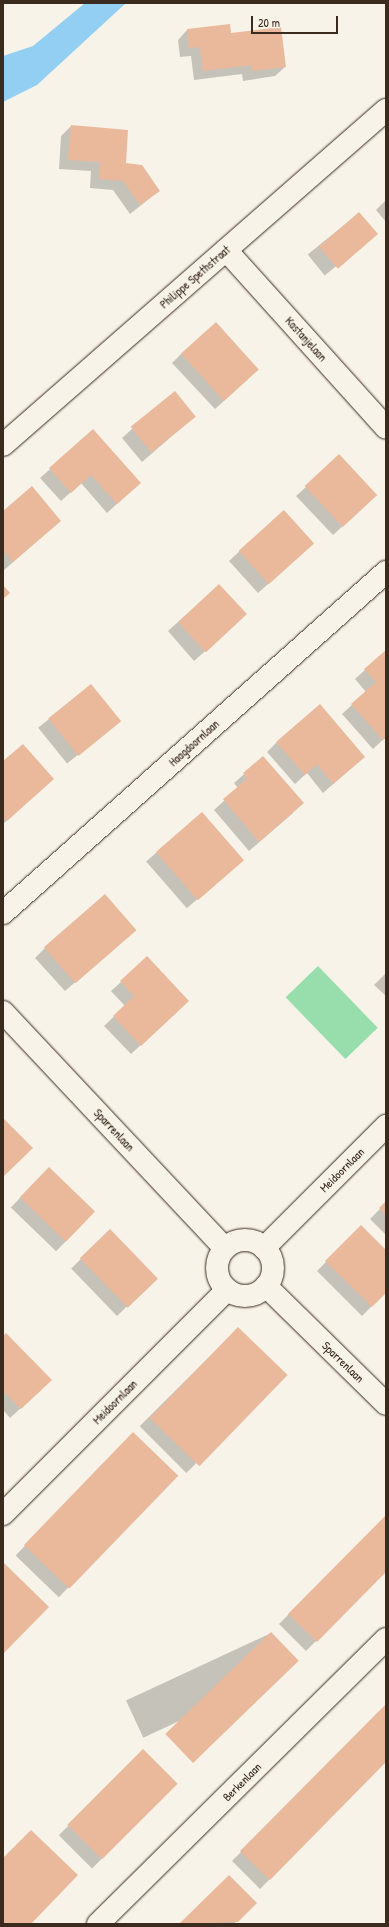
<!DOCTYPE html>
<html>
<head>
<meta charset="utf-8">
<style>
	body { margin:0 }
	#map { position:relative; width:389px; height:1927px; overflow:hidden; background:#f7f3e8; font-family:"Patrick Hand",sans-serif }
	div>[style] { position:absolute }
	[style*='--x'] { left:calc(var(--x)*1px); top:calc(var(--y)*1px); width:calc(var(--w)*1px); rotate:calc(var(--a)*1deg) }
	.green>* { inset:0; background:#98deac; transform-origin:0 0 }
	.water>* { inset:0; background:#93cff3 }
	.shadow>* { inset:0; background:#0003; transform-origin:0 0 }
	.building>* { inset:0; background:#eab99b; transform-origin:0 0 }
	.roads { filter:drop-shadow(0 0 1px #3b2a1e) drop-shadow(0 0 1px #3b2a1e) }
	.minor>* { height:22px; margin:-11px; padding:0 11px; transform-origin:11px; border-radius:11px; background:#f7f3e8 }
	.minor>.ring { margin:-11px; padding:0; box-sizing:content-box; background:none; border:22px solid #f7f3e8; border-radius:50% }
	span { translate:-50% -50%; white-space:nowrap; text-align:center; line-height:1.15; -webkit-text-stroke:4px #f7f3e8; paint-order:stroke }
	.street-label { font-size:12px; color:#3b2a1e }
	.frame { position:absolute; inset:0; border:4px solid #3b2a1e; pointer-events:none }
	.scale { position:absolute; left:251px; top:16px; width:87px; height:18px; box-sizing:border-box; border:2px solid #3b2a1e; border-top:0; padding-left:5px; font-size:12px; line-height:14px; white-space:nowrap; color:#3b2a1e; -webkit-text-stroke:3px #f7f3e8; paint-order:stroke }
</style>
</head>
<body>
<div id="map">
	<div class="green">
		<div style="left:318px;top:966px;width:86px;height:45px;rotate:46deg"></div>
	</div>
	<div class="water">
		<div style="clip-path:polygon(85px 3px,126px 3px,37px 85px,3px 102px,3px 56px,33px 46px)"></div>
	</div>
	<div class="shadow">
		<div style="clip-path:polygon(187px 30px,230px 34px,285px 67px,275px 76px,243px 81px,242px 74px,194px 80px,191px 56px,180px 57px,178px 40px)"></div>
		<div style="clip-path:polygon(71px 126px,125px 164px,159px 191px,130px 214px,113px 190px,90px 188px,91px 171px,59px 169px,61px 136px)"></div>
		<div style="clip-path:polygon(386px 200px,386px 222px,376px 210px)"></div>
		<div style="left:359px;top:213px;width:27px;height:66px;rotate:51deg"></div>
		<div style="clip-path:polygon(182px 353px,248px 379px,215px 409px,172px 363px)"></div>
		<div style="clip-path:polygon(195px 416px,142px 462px,122px 438px,132px 429px)"></div>
		<div style="clip-path:polygon(93px 431px,130px 492px,107px 513px,81px 483px,61px 501px,40px 478px)"></div>
		<div style="clip-path:polygon(306px 487px,366px 505px,333px 535px,296px 496px)"></div>
		<div style="clip-path:polygon(283px 511px,303px 553px,258px 593px,229px 561px)"></div>
		<div style="clip-path:polygon(3px 512px,60px 521px,3px 571px)"></div>
		<div style="clip-path:polygon(219px 585px,236px 624px,194px 661px,168px 631px)"></div>
		<div style="clip-path:polygon(386px 651px,386px 737px,373px 749px,342px 714px,366px 692px,355px 679px)"></div>
		<div style="left:91px;top:685px;width:46px;height:68px;rotate:51deg"></div>
		<div style="clip-path:polygon(277px 742px,354px 766px,323px 793px,307px 773px,295px 784px,267px 752px)"></div>
		<div style="clip-path:polygon(263px 758px,293px 813px,249px 851px,214px 810px,238px 788px,234px 783px)"></div>
		<div style="clip-path:polygon(3px 763px,53px 779px,3px 824px)"></div>
		<div style="left:202px;top:813px;width:62px;height:74px;rotate:49deg"></div>
		<div style="clip-path:polygon(125px 939px,65px 991px,35px 958px,45px 948px)"></div>
		<div style="clip-path:polygon(386px 973px,386px 996px,374px 985px)"></div>
		<div style="clip-path:polygon(121px 982px,178px 1011px,131px 1054px,104px 1026px,125px 1006px,111px 991px)"></div>
		<div style="left:49px;top:1168px;width:63px;height:55px;rotate:44deg"></div>
		<div style="clip-path:polygon(386px 1203px,386px 1235px,370px 1219px)"></div>
		<div style="clip-path:polygon(361px 1227px,386px 1252px,386px 1292px,362px 1316px,317px 1271px)"></div>
		<div style="left:110px;top:1231px;width:66px;height:54px;rotate:46deg"></div>
		<div style="left:238px;top:1328px;width:66px;height:139px;rotate:45deg"></div>
		<div style="clip-path:polygon(3px 1337px,41px 1390px,10px 1418px,3px 1410px)"></div>
		<div style="left:133px;top:1434px;width:60px;height:169px;rotate:44deg"></div>
		<div style="clip-path:polygon(386px 1516px,386px 1570px,306px 1651px,279px 1624px)"></div>
		<div style="left:271px;top:1633px;width:41px;height:160px;rotate:65deg"></div>
		<div style="clip-path:polygon(386px 1705px,386px 1761px,260px 1889px,232px 1861px)"></div>
		<div style="left:143px;top:1751px;width:47px;height:119px;rotate:45deg"></div>
		<div style="clip-path:polygon(229px 1876px,255px 1903px,234px 1924px,180px 1924px)"></div>
	</div>
	<div class="building">
		<div style="clip-path:polygon(230px 24px,231px 33px,281px 27px,286px 67px,252px 71px,251px 65px,203px 71px,200px 47px,189px 48px,187px 29px)"></div>
		<div style="clip-path:polygon(71px 125px,128px 130px,126px 163px,142px 165px,160px 191px,140px 205px,123px 181px,99px 179px,100px 162px,68px 160px)"></div>
		<div style="left:359px;top:212px;width:29px;height:53px;rotate:49deg"></div>
		<div style="left:216px;top:322px;width:64px;height:47px;rotate:48deg"></div>
		<div style="left:175px;top:391px;width:33px;height:57px;rotate:51deg"></div>
		<div style="clip-path:polygon(93px 429px,141px 483px,117px 504px,91px 475px,71px 493px,49px 468px)"></div>
		<div style="left:339px;top:454px;width:56px;height:47px;rotate:47deg"></div>
		<div style="clip-path:polygon(32px 486px,61px 521px,13px 562px,3px 550px,3px 511px)"></div>
		<div style="left:284px;top:510px;width:45px;height:61px;rotate:48deg"></div>
		<div style="left:219px;top:584px;width:41px;height:56px;rotate:47deg"></div>
		<div style="clip-path:polygon(3px 585px,10px 593px,3px 599px)"></div>
		<div style="clip-path:polygon(386px 650px,386px 738px,383px 740px,351px 704px,376px 682px,364px 669px)"></div>
		<div style="left:91px;top:684px;width:48px;height:55px;rotate:51deg"></div>
		<div style="clip-path:polygon(320px 704px,365px 757px,333px 784px,317px 764px,305px 775px,276px 742px)"></div>
		<div style="clip-path:polygon(23px 744px,54px 779px,7px 821px,3px 817px,3px 761px)"></div>
		<div style="clip-path:polygon(263px 756px,304px 803px,259px 842px,223px 799px,247px 779px,243px 773px)"></div>
		<div style="left:202px;top:812px;width:64px;height:61px;rotate:49deg"></div>
		<div style="left:105px;top:894px;width:48px;height:81px;rotate:49deg"></div>
		<div style="clip-path:polygon(147px 956px,189px 1001px,141px 1046px,113px 1016px,134px 996px,120px 981px)"></div>
		<div style="clip-path:polygon(3px 1118px,33px 1148px,3px 1177px)"></div>
		<div style="left:49px;top:1167px;width:64px;height:42px;rotate:44deg"></div>
		<div style="clip-path:polygon(386px 1201px,386px 1216px,379px 1208px)"></div>
		<div style="clip-path:polygon(361px 1225px,386px 1250px,386px 1293px,372px 1307px,325px 1261px)"></div>
		<div style="left:110px;top:1229px;width:69px;height:42px;rotate:46deg"></div>
		<div style="left:238px;top:1327px;width:69px;height:127px;rotate:44deg"></div>
		<div style="clip-path:polygon(6px 1333px,52px 1380px,21px 1409px,3px 1391px,3px 1336px)"></div>
		<div style="left:133px;top:1432px;width:63px;height:157px;rotate:44deg"></div>
		<div style="clip-path:polygon(386px 1515px,386px 1572px,317px 1642px,288px 1614px)"></div>
		<div style="clip-path:polygon(4px 1563px,49px 1607px,3px 1654px,3px 1564px)"></div>
		<div style="left:271px;top:1632px;width:40px;height:147px;rotate:46deg"></div>
		<div style="clip-path:polygon(386px 1704px,386px 1762px,270px 1880px,240px 1851px)"></div>
		<div style="left:143px;top:1749px;width:49px;height:107px;rotate:45deg"></div>
		<div style="clip-path:polygon(31px 1830px,78px 1875px,31px 1924px,3px 1924px,3px 1858px)"></div>
		<div style="clip-path:polygon(229px 1875px,257px 1903px,238px 1922px,179px 1924px)"></div>
	</div>
	<div class="roads">
		<div class="minor">
			<div style="--x:226;--y:250;--w:239;--a:48"></div>
			<div style="--x:3;--y:445;--w:509;--a:-41.18"></div>
			<div style="--x:3;--y:913;--w:513;--a:-41.68"></div>
			<div style="--x:3;--y:1012;--w:324;--a:46.8"></div>
			<div class="ring" style="left:217px;top:1240px;width:34px;height:34px"></div>
			<div style="--x:264;--y:1248;--w:173;--a:-45"></div>
			<div style="--x:266;--y:1286;--w:168;--a:44.5"></div>
			<div style="--x:3;--y:1514;--w:317;--a:-45"></div>
			<div style="--x:98;--y:1924;--w:405;--a:-44.7"></div>
		</div>
	</div>
	<div class="street-label">
		<span style="left:195px;top:277px;rotate:-41deg">Philippe Spethstraat</span>
		<span style="left:306px;top:339px;rotate:48deg">Kastanjelaan</span>
		<span style="left:194px;top:743px;rotate:-42deg">Haagdoornlaan</span>
		<span style="left:114px;top:1130px;rotate:47deg">Sparrenlaan</span>
		<span style="left:342px;top:1170px;rotate:-45deg">Meidoornlaan</span>
		<span style="left:343px;top:1362px;rotate:44deg">Sparrenlaan</span>
		<span style="left:115px;top:1402px;rotate:-45deg">Meidoornlaan</span>
		<span style="left:242px;top:1782px;rotate:-45deg">Berkenlaan</span>
	</div>
	<div class="frame"></div>
	<div class="scale">20 m</div>
</div>
</body>
</html>
